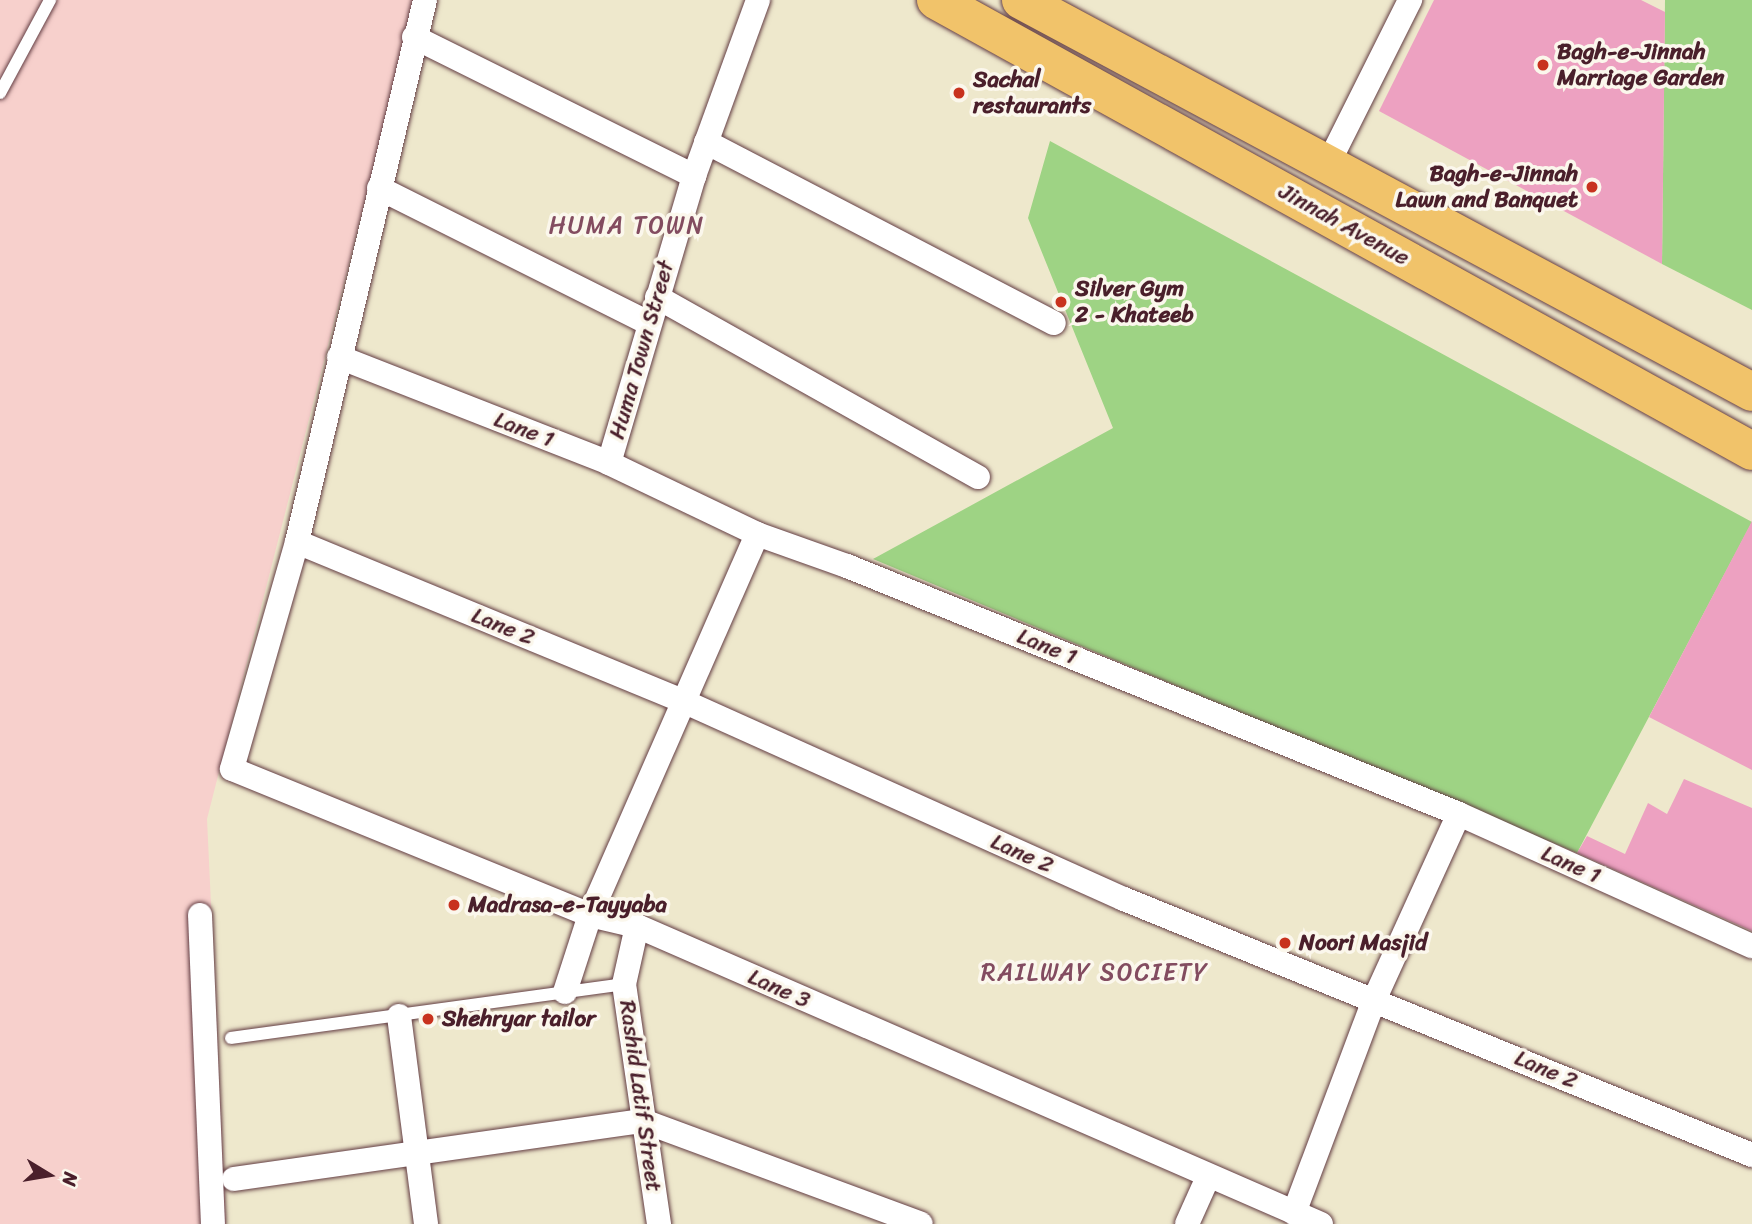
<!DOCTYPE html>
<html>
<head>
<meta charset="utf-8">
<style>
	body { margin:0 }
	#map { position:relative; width:1752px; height:1224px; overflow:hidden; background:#eee8cc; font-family:Sriracha,sans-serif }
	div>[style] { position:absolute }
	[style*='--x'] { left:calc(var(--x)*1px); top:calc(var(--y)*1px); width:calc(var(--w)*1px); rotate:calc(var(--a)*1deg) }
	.built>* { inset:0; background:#f7d0cc }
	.green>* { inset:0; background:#9ed384 }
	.building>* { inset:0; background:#eda1c1 }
	.roads { filter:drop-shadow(0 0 2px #633d43) drop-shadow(0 0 2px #633d43) }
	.service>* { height:12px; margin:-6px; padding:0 6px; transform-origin:6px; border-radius:6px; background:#fff }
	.minor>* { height:24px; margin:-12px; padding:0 12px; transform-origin:12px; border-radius:12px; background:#fff }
	.trunk>* { height:38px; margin:-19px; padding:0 19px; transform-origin:19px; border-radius:19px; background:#f1c36a }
	.dots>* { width:19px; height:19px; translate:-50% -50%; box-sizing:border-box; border:4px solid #fbf7ec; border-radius:50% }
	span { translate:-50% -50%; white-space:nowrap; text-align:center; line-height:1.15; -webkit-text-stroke:7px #fbf7ec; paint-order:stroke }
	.poi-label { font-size:23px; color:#4a1f2b; font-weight:700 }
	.left { translate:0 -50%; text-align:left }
	.right { translate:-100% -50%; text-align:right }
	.street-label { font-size:23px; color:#4a1f2b }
	.neighbourhood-label { font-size:24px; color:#834c60; letter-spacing:2px }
	.north { position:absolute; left:14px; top:1140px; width:70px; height:70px; -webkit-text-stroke:5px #fbf7ec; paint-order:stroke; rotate:101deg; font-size:19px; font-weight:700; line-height:28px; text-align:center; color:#4a1f2b }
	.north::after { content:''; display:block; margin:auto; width:24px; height:32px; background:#4a1f2b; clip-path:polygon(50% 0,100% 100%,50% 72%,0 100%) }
</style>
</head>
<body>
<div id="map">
	<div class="built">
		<div style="clip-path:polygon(0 0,416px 0,207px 819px,226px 1224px,0 1224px)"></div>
	</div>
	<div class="green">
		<div style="clip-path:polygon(1665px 0,1752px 0,1752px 310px,1662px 264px)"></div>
		<div style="clip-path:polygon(1050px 141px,1752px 522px,1577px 853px,873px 559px,1113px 428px,1028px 218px)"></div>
	</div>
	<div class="building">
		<div style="clip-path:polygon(1434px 0,1641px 0,1665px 12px,1662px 264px,1379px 111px)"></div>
		<div style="clip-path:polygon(1752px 521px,1752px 770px,1649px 717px)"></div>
		<div style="clip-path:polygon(1684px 779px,1752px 808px,1752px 931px,1577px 853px,1587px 836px,1625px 854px,1648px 803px,1667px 814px)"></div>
	</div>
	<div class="roads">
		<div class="service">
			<div style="--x:0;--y:93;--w:106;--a:-61.7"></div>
			<div style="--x:231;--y:1038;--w:397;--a:-7.8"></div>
		</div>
		<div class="minor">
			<div style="--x:425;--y:0;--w:557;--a:103.29"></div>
			<div style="--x:297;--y:542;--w:236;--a:106"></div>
			<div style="--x:232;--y:769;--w:387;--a:22.2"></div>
			<div style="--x:590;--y:915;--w:48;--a:13.2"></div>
			<div style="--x:637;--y:926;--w:746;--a:23.54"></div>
			<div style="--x:414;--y:37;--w:313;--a:26.4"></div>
			<div style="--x:706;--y:142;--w:392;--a:27.5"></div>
			<div style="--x:1327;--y:166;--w:186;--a:-63.4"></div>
			<div style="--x:379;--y:188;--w:302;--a:26.6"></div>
			<div style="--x:657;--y:297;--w:368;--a:29.3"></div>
			<div style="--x:339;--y:357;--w:290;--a:21.4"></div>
			<div style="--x:609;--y:463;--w:164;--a:25.6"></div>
			<div style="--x:757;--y:534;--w:96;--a:19.6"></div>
			<div style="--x:847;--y:566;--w:660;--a:22.06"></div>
			<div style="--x:1459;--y:814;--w:321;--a:24.3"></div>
			<div style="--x:609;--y:463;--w:299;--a:-73.5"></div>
			<div style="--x:694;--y:176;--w:187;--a:-70"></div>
			<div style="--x:297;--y:542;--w:417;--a:22.4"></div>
			<div style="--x:683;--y:701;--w:483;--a:24.2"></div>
			<div style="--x:1124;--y:899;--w:678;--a:22.18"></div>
			<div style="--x:200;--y:915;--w:309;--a:87.6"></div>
			<div style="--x:637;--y:926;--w:59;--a:102.6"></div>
			<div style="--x:624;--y:984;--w:243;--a:81.7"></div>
			<div style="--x:565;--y:992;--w:81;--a:-72"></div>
			<div style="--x:590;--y:915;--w:416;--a:-66.3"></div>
			<div style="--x:399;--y:1016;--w:210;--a:82.6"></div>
			<div style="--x:234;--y:1179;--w:413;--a:-8.1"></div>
			<div style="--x:643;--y:1121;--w:296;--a:20.3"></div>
			<div style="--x:1294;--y:1213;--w:230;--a:-69.4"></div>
			<div style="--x:1375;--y:998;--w:202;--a:-65.5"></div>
			<div style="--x:1187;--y:1224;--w:51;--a:-65.9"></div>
		</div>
		<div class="trunk">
			<div style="--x:936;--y:0;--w:932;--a:28.93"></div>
			<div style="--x:1021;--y:0;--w:829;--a:28.2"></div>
		</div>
	</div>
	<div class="dots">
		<div style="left:1543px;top:65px;background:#c8321e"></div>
		<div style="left:959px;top:93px;background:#c8321e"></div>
		<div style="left:1592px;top:187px;background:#c8321e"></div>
		<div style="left:1061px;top:302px;background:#c8321e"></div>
		<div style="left:454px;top:905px;background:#c8321e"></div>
		<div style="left:1285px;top:943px;background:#c8321e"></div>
		<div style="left:428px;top:1019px;background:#c8321e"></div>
	</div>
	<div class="poi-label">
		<span class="left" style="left:1557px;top:65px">Bagh-e-Jinnah<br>Marriage Garden</span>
		<span class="left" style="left:973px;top:93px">Sachal<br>restaurants</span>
		<span class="right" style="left:1578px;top:187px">Bagh-e-Jinnah<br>Lawn and Banquet</span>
		<span class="left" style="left:1075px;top:302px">Silver Gym<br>2 - Khateeb</span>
		<span class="left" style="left:468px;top:905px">Madrasa-e-Tayyaba</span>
		<span class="left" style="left:1299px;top:943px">Noori Masjid</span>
		<span class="left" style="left:442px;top:1019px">Shehryar tailor</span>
	</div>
	<div class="street-label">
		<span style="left:1344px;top:225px;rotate:29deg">Jinnah Avenue</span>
		<span style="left:642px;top:350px;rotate:-74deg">Huma Town Street</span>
		<span style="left:524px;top:430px;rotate:21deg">Lane 1</span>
		<span style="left:503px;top:627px;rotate:22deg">Lane 2</span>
		<span style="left:1047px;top:647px;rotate:22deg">Lane 1</span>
		<span style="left:1022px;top:854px;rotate:24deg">Lane 2</span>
		<span style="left:1571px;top:865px;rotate:24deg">Lane 1</span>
		<span style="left:779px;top:989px;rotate:24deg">Lane 3</span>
		<span style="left:1546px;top:1070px;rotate:23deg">Lane 2</span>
		<span style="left:640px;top:1096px;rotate:82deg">Rashid Latif Street</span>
	</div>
	<div class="neighbourhood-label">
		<span style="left:627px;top:226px">HUMA TOWN</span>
		<span style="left:1095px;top:973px">RAILWAY SOCIETY</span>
	</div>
	<div class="north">N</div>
</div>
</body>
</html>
